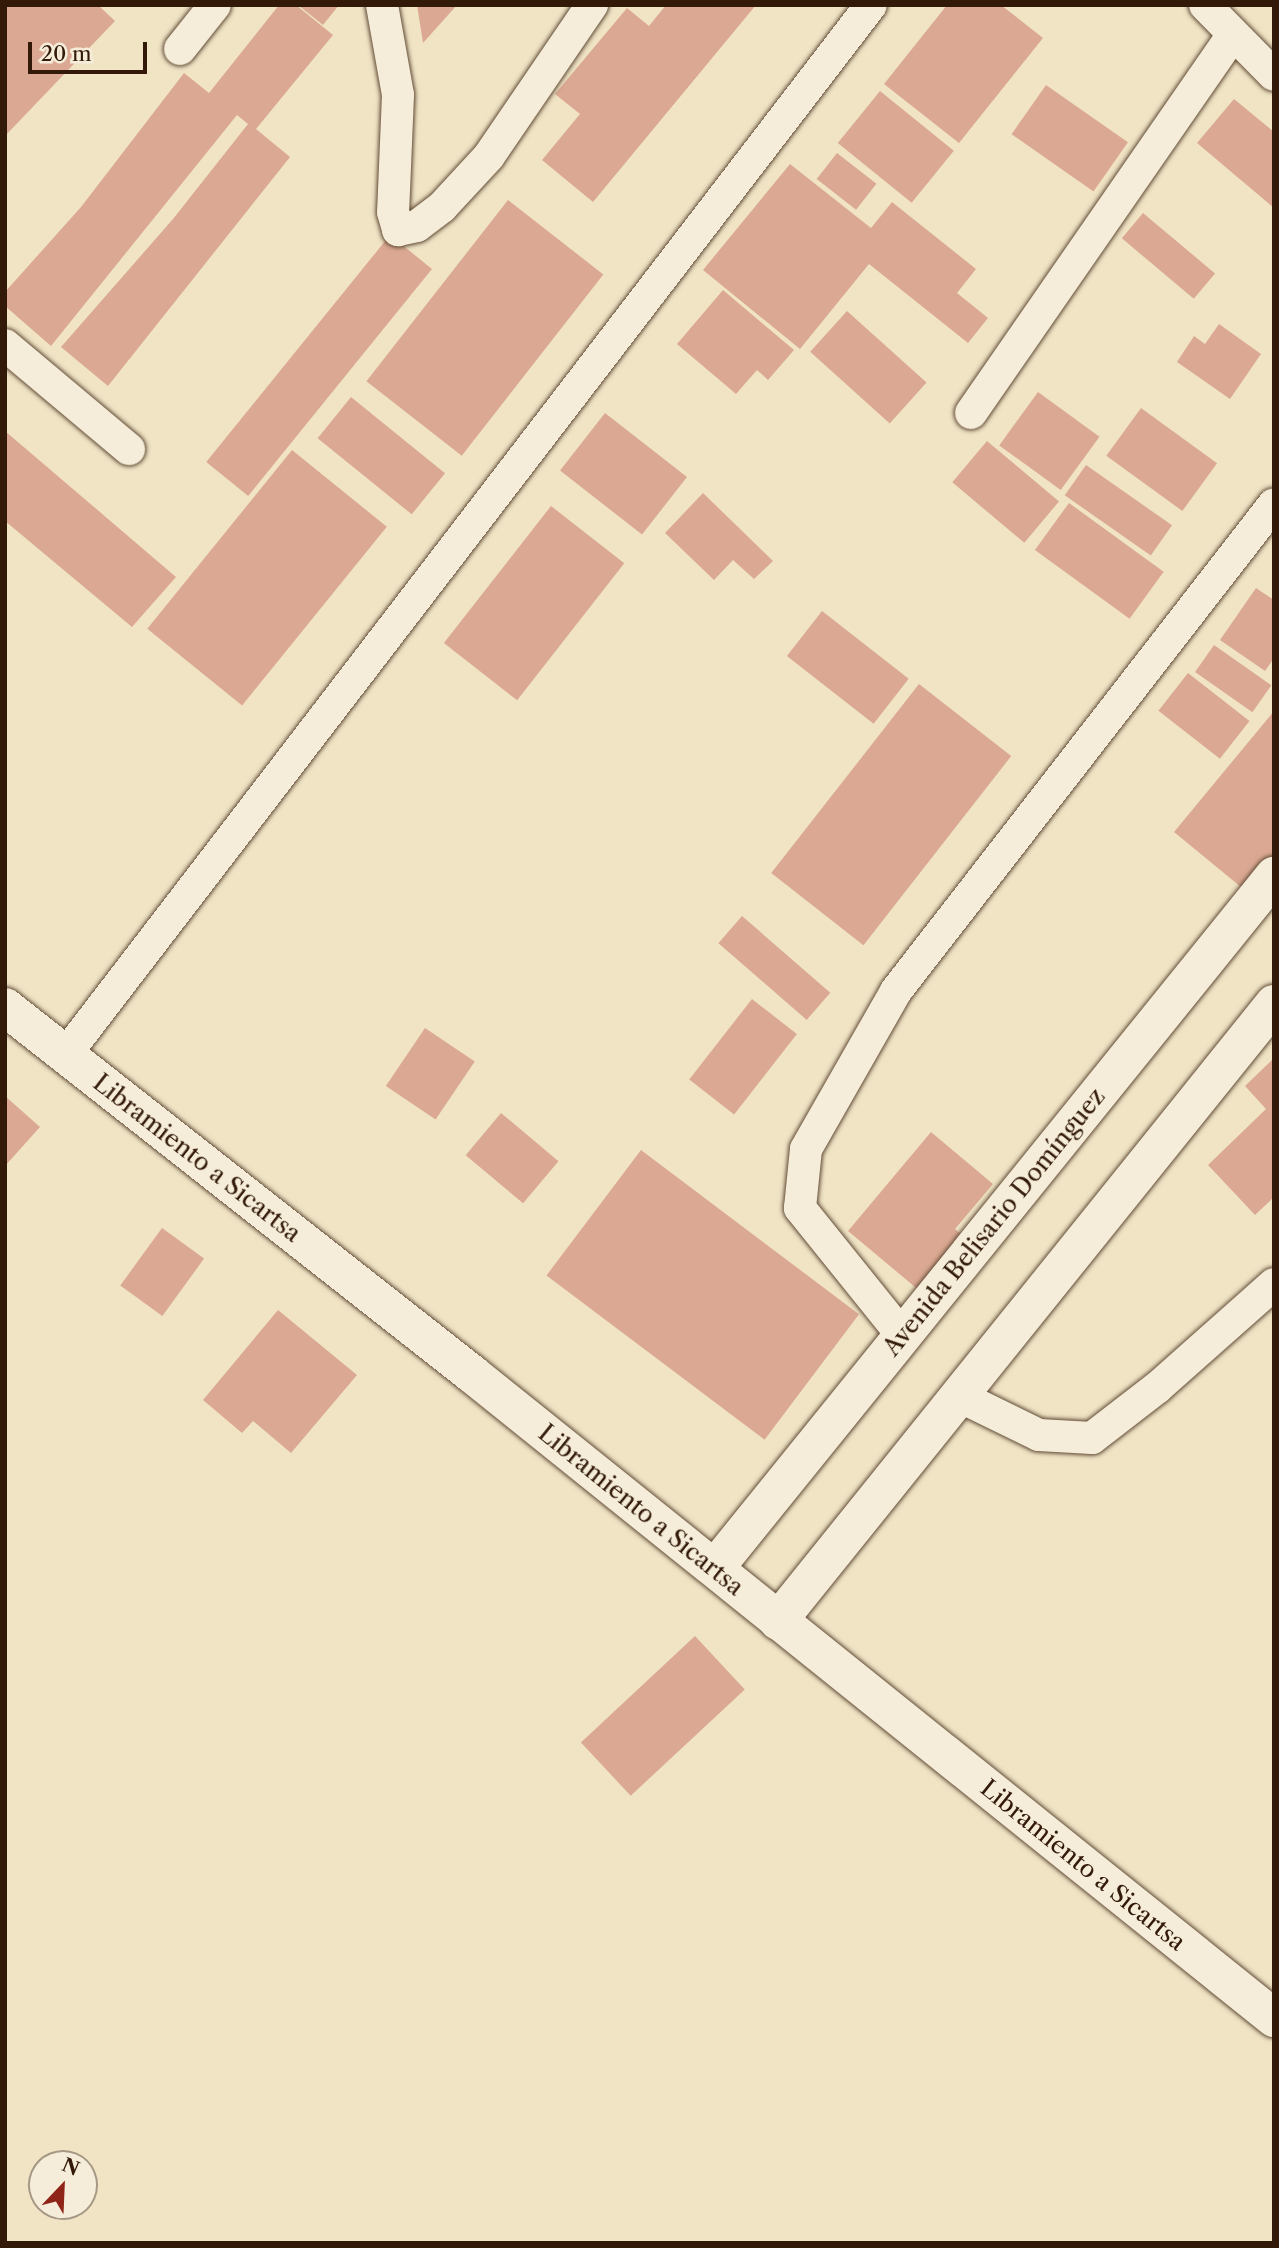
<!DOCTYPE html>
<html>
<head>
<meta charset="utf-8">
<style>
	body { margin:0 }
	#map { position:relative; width:1279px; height:2248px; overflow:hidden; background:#f0e4c5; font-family:"Libre Caslon Text",serif }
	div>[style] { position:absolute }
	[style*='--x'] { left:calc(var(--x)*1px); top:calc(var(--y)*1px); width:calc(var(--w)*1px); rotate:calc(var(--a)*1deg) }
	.building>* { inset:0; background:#dba993; transform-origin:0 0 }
	.roads { filter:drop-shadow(0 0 2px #624c37) drop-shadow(0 0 2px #624c37) }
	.street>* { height:32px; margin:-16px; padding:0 16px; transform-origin:16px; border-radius:16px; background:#f5edd9 }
	.secondary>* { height:38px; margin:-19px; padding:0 19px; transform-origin:19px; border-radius:19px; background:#f5edd9 }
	span { translate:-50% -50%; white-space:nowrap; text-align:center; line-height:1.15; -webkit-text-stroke:5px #f5edd9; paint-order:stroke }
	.street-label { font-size:24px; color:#321908 }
	.frame { position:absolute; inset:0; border:7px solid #321908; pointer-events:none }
	.north { position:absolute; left:28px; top:2150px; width:70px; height:70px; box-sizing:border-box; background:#f5edd9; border:2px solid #a79885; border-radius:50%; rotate:23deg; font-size:19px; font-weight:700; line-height:28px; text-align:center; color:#321908 }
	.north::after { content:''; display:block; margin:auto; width:24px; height:32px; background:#8f2418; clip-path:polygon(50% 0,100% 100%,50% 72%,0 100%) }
	.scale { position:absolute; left:28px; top:42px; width:119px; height:32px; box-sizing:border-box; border:4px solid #321908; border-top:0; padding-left:9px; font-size:21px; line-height:24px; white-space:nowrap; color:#321908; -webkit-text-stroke:5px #f5edd9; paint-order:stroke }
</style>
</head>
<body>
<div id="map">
	<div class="building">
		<div style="clip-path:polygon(5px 5px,98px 5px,115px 21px,5px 136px)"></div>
		<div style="clip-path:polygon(279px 5px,296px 5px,333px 35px,256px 129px,290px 157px,108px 386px,61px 347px,173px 219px,248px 124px,237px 115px,51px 346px,5px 306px,5px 292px,81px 207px,184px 73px,209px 93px)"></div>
		<div style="clip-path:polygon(298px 5px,339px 5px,323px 25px)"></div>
		<div style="clip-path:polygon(417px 5px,457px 5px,423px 43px)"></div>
		<div style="clip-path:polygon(666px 5px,756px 5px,593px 202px,542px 160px,580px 114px,555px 94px,627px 8px,649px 26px)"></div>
		<div style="clip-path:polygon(947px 5px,1001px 5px,1043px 38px,959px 143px,884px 84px)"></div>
		<div style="left:1046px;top:85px;width:100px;height:60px;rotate:35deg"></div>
		<div style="left:880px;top:91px;width:95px;height:67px;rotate:39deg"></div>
		<div style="clip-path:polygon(1234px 99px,1274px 132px,1274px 208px,1197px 143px)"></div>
		<div style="left:837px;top:153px;width:50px;height:33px;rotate:38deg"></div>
		<div style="clip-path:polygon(790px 164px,871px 228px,892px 202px,976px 269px,957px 293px,988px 318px,968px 343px,869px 264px,800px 349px,703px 270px)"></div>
		<div style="left:508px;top:200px;width:121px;height:230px;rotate:38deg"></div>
		<div style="left:1143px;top:213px;width:94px;height:33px;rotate:40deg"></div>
		<div style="left:390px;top:235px;width:54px;height:292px;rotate:39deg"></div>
		<div style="clip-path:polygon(723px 290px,794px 350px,768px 380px,757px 370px,736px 394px,677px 344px)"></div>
		<div style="left:847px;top:311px;width:107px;height:55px;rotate:42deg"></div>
		<div style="clip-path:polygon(1219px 324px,1261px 354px,1230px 399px,1177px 362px,1194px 336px,1205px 344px)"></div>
		<div style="left:1038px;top:392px;width:76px;height:66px;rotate:36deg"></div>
		<div style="left:351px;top:397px;width:121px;height:53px;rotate:39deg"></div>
		<div style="left:1141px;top:408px;width:94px;height:59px;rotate:36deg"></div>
		<div style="left:605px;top:413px;width:104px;height:73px;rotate:38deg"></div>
		<div style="clip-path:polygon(5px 431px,176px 577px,132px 627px,5px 521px)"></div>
		<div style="left:987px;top:441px;width:94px;height:54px;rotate:40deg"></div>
		<div style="left:292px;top:450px;width:122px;height:230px;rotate:39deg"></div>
		<div style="left:1086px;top:465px;width:105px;height:37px;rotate:35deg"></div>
		<div style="clip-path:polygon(703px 493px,773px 561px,754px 579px,733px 560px,714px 580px,665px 533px)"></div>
		<div style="left:1069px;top:503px;width:117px;height:58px;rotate:36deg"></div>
		<div style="left:551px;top:506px;width:93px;height:174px;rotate:38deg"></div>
		<div style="clip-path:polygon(1256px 588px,1274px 600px,1274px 658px,1265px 671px,1220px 640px)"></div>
		<div style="left:822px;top:611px;width:110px;height:57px;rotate:38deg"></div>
		<div style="left:1214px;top:645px;width:70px;height:33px;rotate:35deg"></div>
		<div style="left:1188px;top:673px;width:78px;height:48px;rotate:38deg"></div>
		<div style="left:919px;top:684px;width:117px;height:240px;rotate:38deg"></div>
		<div style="clip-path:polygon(1274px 711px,1274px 860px,1247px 892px,1174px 832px)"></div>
		<div style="left:742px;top:916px;width:117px;height:36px;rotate:41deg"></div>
		<div style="left:752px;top:999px;width:57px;height:102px;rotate:38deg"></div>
		<div style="left:425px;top:1028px;width:60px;height:70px;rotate:34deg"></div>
		<div style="clip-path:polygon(1274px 1058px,1274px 1197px,1255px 1215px,1208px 1165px,1266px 1109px,1245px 1086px)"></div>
		<div style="clip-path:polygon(5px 1096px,40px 1127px,5px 1166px)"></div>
		<div style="left:501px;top:1113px;width:75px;height:55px;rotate:40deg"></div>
		<div style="clip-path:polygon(931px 1132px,993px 1184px,955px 1229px,966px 1238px,921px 1292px,848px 1231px)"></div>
		<div style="left:641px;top:1150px;width:273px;height:157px;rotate:37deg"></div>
		<div style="left:162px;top:1228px;width:52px;height:71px;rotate:36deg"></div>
		<div style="clip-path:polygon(278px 1310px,357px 1375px,291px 1453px,253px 1421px,242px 1433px,203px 1400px)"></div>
		<div style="left:695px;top:1636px;width:73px;height:156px;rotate:47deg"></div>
	</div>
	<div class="roads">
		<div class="street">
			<div style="--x:382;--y:5;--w:91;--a:79.9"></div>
			<div style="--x:398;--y:95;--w:117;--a:92.4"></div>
			<div style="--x:393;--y:212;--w:19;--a:74"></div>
			<div style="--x:398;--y:230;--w:19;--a:-12"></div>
			<div style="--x:417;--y:226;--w:31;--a:-37"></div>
			<div style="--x:442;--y:207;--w:69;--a:-47.3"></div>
			<div style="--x:489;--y:156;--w:183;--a:-55.7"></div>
			<div style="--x:1205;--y:5;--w:98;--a:45.4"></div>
			<div style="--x:180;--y:49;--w:56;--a:-51.5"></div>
			<div style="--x:5;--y:345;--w:162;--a:40"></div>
			<div style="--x:971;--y:413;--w:459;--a:-55.3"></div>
			<div style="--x:66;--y:1054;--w:1322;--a:-52.5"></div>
			<div style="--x:902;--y:1335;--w:163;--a:-128.8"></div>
			<div style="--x:800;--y:1208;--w:59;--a:-84.2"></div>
			<div style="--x:806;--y:1149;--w:182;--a:-60.3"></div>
			<div style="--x:896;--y:991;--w:616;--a:-52.18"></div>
			<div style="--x:959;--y:1396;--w:89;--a:26"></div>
			<div style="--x:1039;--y:1435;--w:53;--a:3.2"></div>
			<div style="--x:1092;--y:1438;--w:83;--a:-37.7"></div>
			<div style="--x:1158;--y:1387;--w:155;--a:-41.6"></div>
		</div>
		<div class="secondary">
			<div style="--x:5;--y:1007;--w:594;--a:38.16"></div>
			<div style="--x:472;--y:1374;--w:1029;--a:38.76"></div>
			<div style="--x:715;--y:1568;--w:890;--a:-51.07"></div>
			<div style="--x:778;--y:1621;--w:792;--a:-51.2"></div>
		</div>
	</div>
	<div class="street-label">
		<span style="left:197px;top:1158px;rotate:38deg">Libramiento a Sicartsa</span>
		<span style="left:994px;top:1222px;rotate:-51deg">Avenida Belisario Domínguez</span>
		<span style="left:641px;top:1510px;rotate:39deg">Libramiento a Sicartsa</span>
		<span style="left:1083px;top:1865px;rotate:39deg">Libramiento a Sicartsa</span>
	</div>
	<div class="frame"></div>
	<div class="north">N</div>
	<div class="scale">20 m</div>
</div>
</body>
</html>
